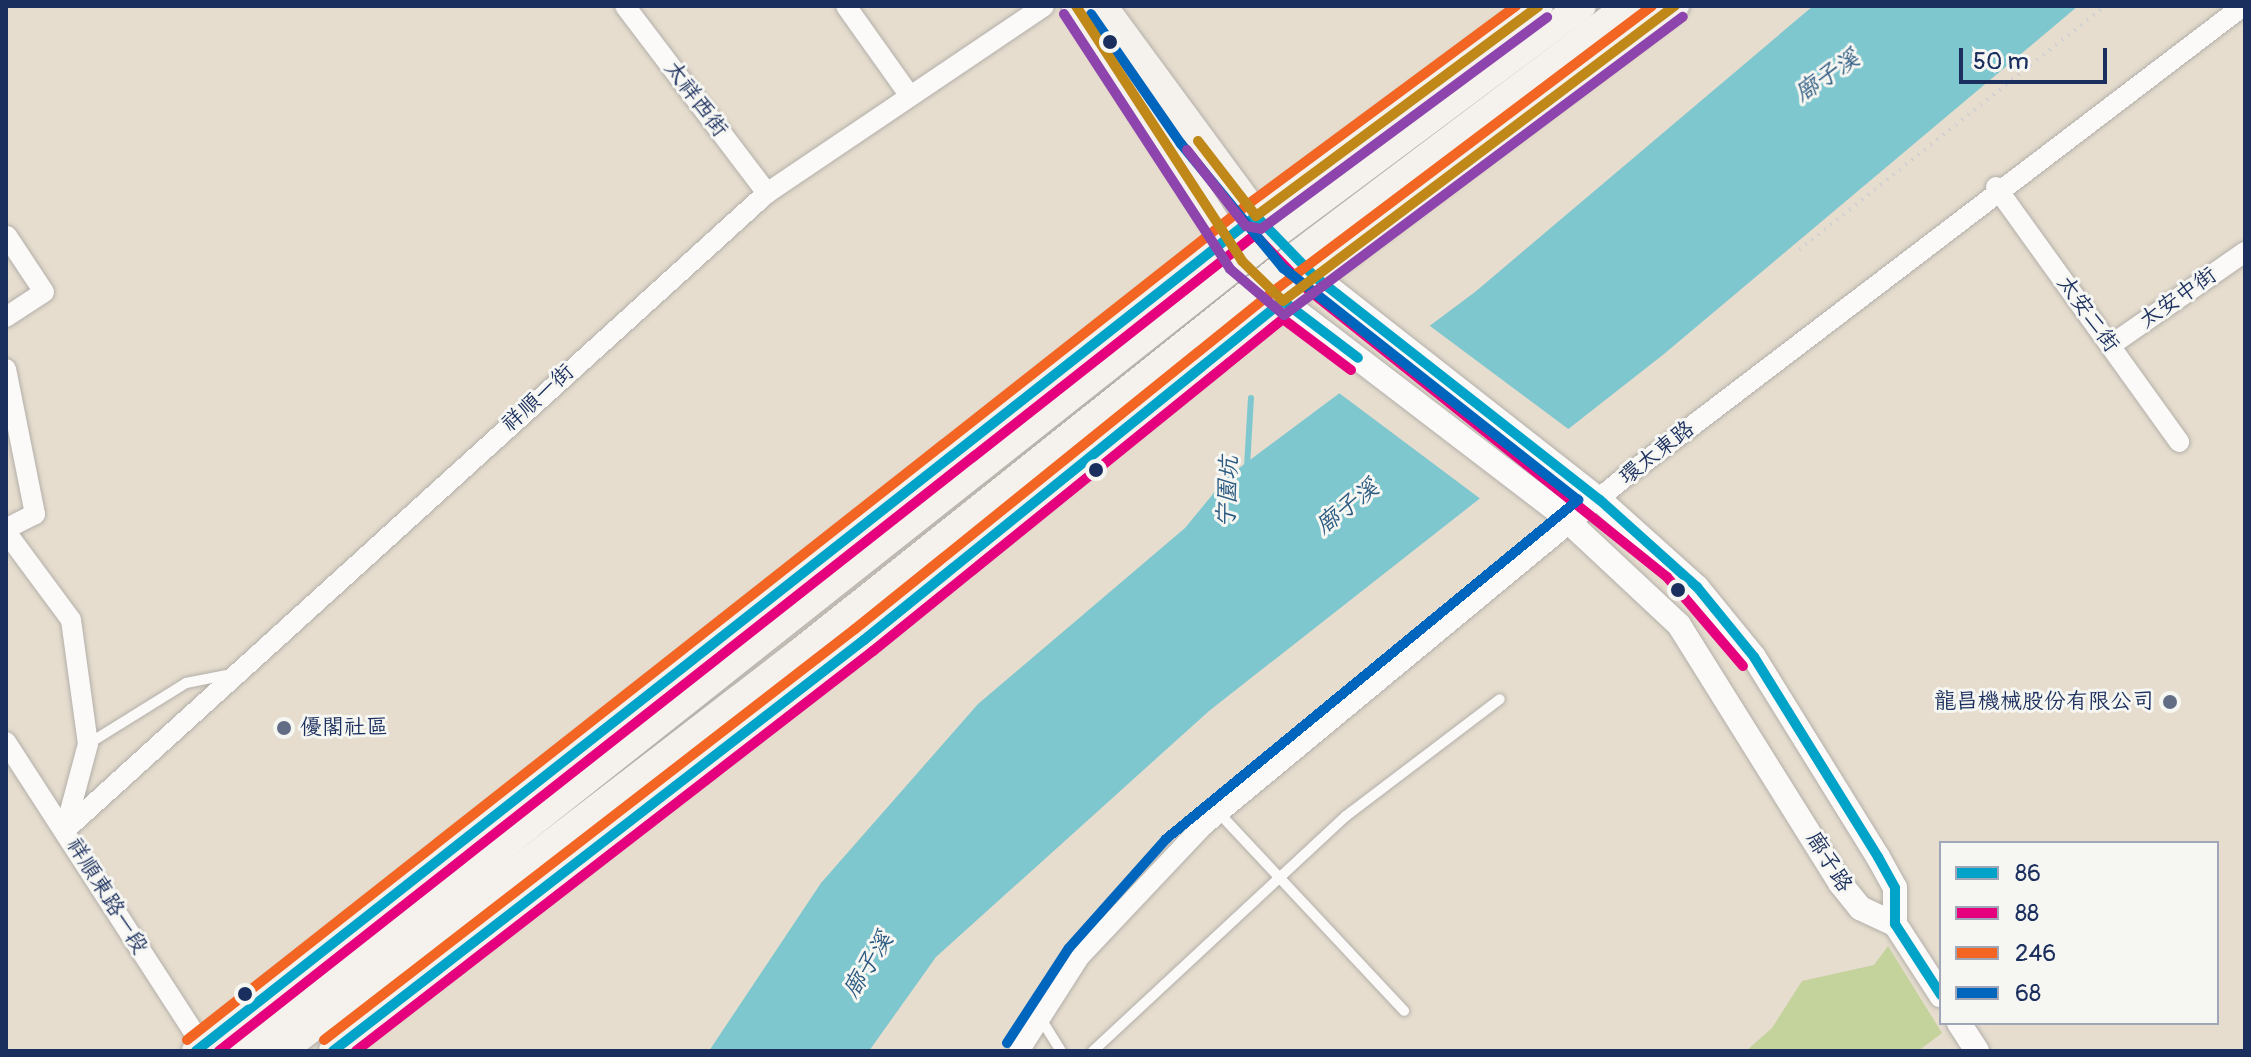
<!DOCTYPE html>
<html>
<head>
<meta charset="utf-8">
<style>
	body { margin:0 }
	#map { position:relative; width:2251px; height:1057px; overflow:hidden; background:#e6ddce; font-family:Pangolin,"LXGW WenKai TC",sans-serif }
	div>[style] { position:absolute }
	[style*='--x'] { left:calc(var(--x)*1px); top:calc(var(--y)*1px); width:calc(var(--w)*1px); rotate:calc(var(--a)*1deg) }
	.green>* { inset:0; background:#c4d29b }
	.water>* { inset:0; background:#7fc7cf }
	.pier>* { inset:0; background:#e6ddce }
	.stream>* { height:6px; margin:-3px; padding:0 3px; transform-origin:3px; border-radius:3px; background:#7fc7cf }
	.path>* { height:4px; margin-top:-2px; transform-origin:0; background:repeating-linear-gradient(90deg,#d3d2d1 0 2px,transparent 0 8px) }
	.roads { filter:drop-shadow(0 0 2px #b3afaa) drop-shadow(0 0 2px #b3afaa) }
	.service>* { height:10px; margin:-5px; padding:0 5px; transform-origin:5px; border-radius:5px; background:#fbfaf8 }
	.minor>* { height:20px; margin:-10px; padding:0 10px; transform-origin:10px; border-radius:10px; background:#fbfaf8 }
	.tertiary>* { height:24px; margin:-12px; padding:0 12px; transform-origin:12px; border-radius:12px; background:#fbfaf8 }
	.secondary>* { height:28px; margin:-14px; padding:0 14px; transform-origin:14px; border-radius:14px; background:#f5f1ed }
	.bus-1>* { height:10px; margin:-5px; padding:0 5px; transform-origin:5px; border-radius:5px; background:#01a3c8 }
	.bus-2>* { height:10px; margin:-5px; padding:0 5px; transform-origin:5px; border-radius:5px; background:#e5007d }
	.bus-3>* { height:10px; margin:-5px; padding:0 5px; transform-origin:5px; border-radius:5px; background:#f26522 }
	.bus-4>* { height:10px; margin:-5px; padding:0 5px; transform-origin:5px; border-radius:5px; background:#0065bd }
	.bus-5>* { height:10px; margin:-5px; padding:0 5px; transform-origin:5px; border-radius:5px; background:#c08818 }
	.bus-6>* { height:10px; margin:-5px; padding:0 5px; transform-origin:5px; border-radius:5px; background:#8e44ad }
	.dots>* { width:22px; height:22px; translate:-50% -50%; box-sizing:border-box; border:4px solid #f6f6f2; border-radius:50% }
	span { translate:-50% -50%; white-space:nowrap; text-align:center; line-height:1.15; -webkit-text-stroke:6px #f6f6f2; paint-order:stroke }
	.street-label { font-size:22px; color:#1b2f5e }
	.poi-label { font-size:22px; color:#1b2f5e }
	.right { translate:-100% -50%; text-align:right }
	.left { translate:0 -50%; text-align:left }
	.water-label { font-size:24px; color:#2c5a80; font-style:italic }
	.frame { position:absolute; inset:0; border:8px solid #1b2f5e; pointer-events:none }
	.legend { position:absolute; left:1939px; top:841px; width:280px; height:184px; box-sizing:border-box; background:#f6f6f2; border:2px solid #9ea6b7; margin:0; padding:10px 14px; list-style:none; font-size:24px; color:#1b2f5e }
	.legend li { display:flex; align-items:center; gap:16px; height:40px }
	.legend b { width:40px; border:2px solid #9ea6b7 }
	.scale { position:absolute; left:1959px; top:48px; width:148px; height:36px; box-sizing:border-box; border:4px solid #1b2f5e; border-top:0; padding-left:10px; font-size:24px; line-height:28px; white-space:nowrap; color:#1b2f5e; -webkit-text-stroke:6px #f6f6f2; paint-order:stroke }
</style>
</head>
<body>
<div id="map">
	<div class="green">
		<div style="clip-path:polygon(1888px 946px,1942px 1033px,1918px 1051px,1746px 1051px,1772px 1028px,1802px 981px,1874px 965px)"></div>
	</div>
	<div class="water">
		<div style="clip-path:polygon(1813px 6px,2078px 6px,1664px 354px,1209px 711px,936px 957px,869px 1051px,709px 1051px,821px 883px,978px 704px,1185px 528px,1227px 477px,1475px 292px)"></div>
	</div>
	<div class="pier">
		<div style="clip-path:polygon(1426px 323px,1571px 431px,1482px 500px,1335px 390px)"></div>
	</div>
	<div class="stream">
		<div style="--x:1247;--y:467;--w:69;--a:-86.7"></div>
	</div>
	<div class="path">
		<div style="--x:1799;--y:250;--w:391;--a:-38.6"></div>
	</div>
	<div class="roads">
		<div class="service">
			<div style="--x:88;--y:744;--w:115;--a:-31.9"></div>
			<div style="--x:186;--y:683;--w:47;--a:-11.1"></div>
			<div style="--x:1219;--y:813;--w:271;--a:46.9"></div>
			<div style="--x:1041;--y:1019;--w:38;--a:58"></div>
			<div style="--x:1093;--y:1051;--w:345;--a:-42.9"></div>
			<div style="--x:1346;--y:816;--w:193;--a:-37.2"></div>
		</div>
		<div class="minor">
			<div style="--x:625;--y:6;--w:235;--a:52.8"></div>
			<div style="--x:846;--y:6;--w:110;--a:54.6"></div>
			<div style="--x:1996;--y:187;--w:314;--a:54.3"></div>
			<div style="--x:6;--y:317;--w:45;--a:-33.3"></div>
			<div style="--x:44;--y:292;--w:67;--a:-123.5"></div>
			<div style="--x:2111;--y:345;--w:163;--a:-34.8"></div>
			<div style="--x:6;--y:369;--w:148;--a:78.7"></div>
			<div style="--x:35;--y:514;--w:33;--a:153"></div>
			<div style="--x:6;--y:532;--w:109;--a:53.5"></div>
			<div style="--x:71;--y:620;--w:125;--a:82.2"></div>
			<div style="--x:88;--y:744;--w:89;--a:105"></div>
			<div style="--x:6;--y:742;--w:368;--a:57.1"></div>
			<div style="--x:65;--y:830;--w:948;--a:-42.22"></div>
			<div style="--x:767;--y:193;--w:334;--a:-34"></div>
			<div style="--x:1019;--y:1051;--w:113;--a:-57.3"></div>
			<div style="--x:1080;--y:956;--w:180;--a:-46.6"></div>
			<div style="--x:1204;--y:825;--w:546;--a:-39.58"></div>
			<div style="--x:1625;--y:477;--w:777;--a:-37.31"></div>
		</div>
		<div class="tertiary">
			<div style="--x:1314;--y:276;--w:363;--a:38.1"></div>
			<div style="--x:1600;--y:500;--w:130;--a:41.9"></div>
			<div style="--x:1697;--y:587;--w:90;--a:50.8"></div>
			<div style="--x:1754;--y:657;--w:235;--a:58.2"></div>
			<div style="--x:1878;--y:857;--w:35;--a:61"></div>
			<div style="--x:1895;--y:888;--w:36;--a:90"></div>
			<div style="--x:1283;--y:301;--w:341;--a:37.4"></div>
			<div style="--x:1554;--y:508;--w:171;--a:43.1"></div>
			<div style="--x:1679;--y:625;--w:304;--a:58"></div>
			<div style="--x:1840;--y:883;--w:32;--a:51"></div>
			<div style="--x:1860;--y:908;--w:38;--a:25"></div>
			<div style="--x:1895;--y:924;--w:85;--a:57.1"></div>
			<div style="--x:1959;--y:1023;--w:33;--a:57"></div>
		</div>
		<div class="secondary">
			<div style="--x:1076;--y:6;--w:297;--a:57.1"></div>
			<div style="--x:1103;--y:6;--w:279;--a:53.7"></div>
			<div style="--x:196;--y:1051;--w:1349;--a:-38.23"></div>
			<div style="--x:1256;--y:216;--w:352;--a:-36.6"></div>
			<div style="--x:244;--y:1051;--w:1313;--a:-38.38"></div>
			<div style="--x:1273;--y:236;--w:385;--a:-36.7"></div>
			<div style="--x:282;--y:1051;--w:654;--a:-37.61"></div>
			<div style="--x:800;--y:652;--w:631;--a:-38.63"></div>
			<div style="--x:1293;--y:258;--w:419;--a:-37"></div>
			<div style="--x:333;--y:1051;--w:671;--a:-37.74"></div>
			<div style="--x:864;--y:640;--w:539;--a:-38.98"></div>
			<div style="--x:1283;--y:301;--w:491;--a:-37"></div>
		</div>
	</div>
	<div class="bus-1">
		<div style="--x:1895;--y:924;--w:85;--a:57.1"></div>
		<div style="--x:196;--y:1051;--w:1349;--a:-38.23"></div>
		<div style="--x:1256;--y:216;--w:83;--a:46"></div>
		<div style="--x:1314;--y:276;--w:363;--a:38.1"></div>
		<div style="--x:1600;--y:500;--w:130;--a:41.9"></div>
		<div style="--x:1697;--y:587;--w:90;--a:50.8"></div>
		<div style="--x:1754;--y:657;--w:235;--a:58.2"></div>
		<div style="--x:1878;--y:857;--w:35;--a:61"></div>
		<div style="--x:1895;--y:888;--w:36;--a:90"></div>
		<div style="--x:333;--y:1051;--w:671;--a:-37.74"></div>
		<div style="--x:864;--y:640;--w:539;--a:-38.98"></div>
		<div style="--x:1283;--y:301;--w:94;--a:37.2"></div>
	</div>
	<div class="bus-2">
		<div style="--x:219;--y:1051;--w:1319;--a:-38.23"></div>
		<div style="--x:1255;--y:235;--w:72;--a:46.1"></div>
		<div style="--x:1305;--y:287;--w:464;--a:38.7"></div>
		<div style="--x:1667;--y:577;--w:117;--a:49.5"></div>
		<div style="--x:356;--y:1051;--w:654;--a:-37.73"></div>
		<div style="--x:873;--y:651;--w:528;--a:-39"></div>
		<div style="--x:1283;--y:319;--w:85;--a:36.9"></div>
	</div>
	<div class="bus-3">
		<div style="--x:187;--y:1040;--w:1349;--a:-38.23"></div>
		<div style="--x:1247;--y:205;--w:335;--a:-36.5"></div>
		<div style="--x:324;--y:1040;--w:671;--a:-37.74"></div>
		<div style="--x:855;--y:629;--w:540;--a:-38.91"></div>
		<div style="--x:1275;--y:290;--w:472;--a:-37"></div>
	</div>
	<div class="bus-4">
		<div style="--x:1007;--y:1043;--w:113;--a:-56.9"></div>
		<div style="--x:1069;--y:948;--w:146;--a:-48.3"></div>
		<div style="--x:1166;--y:839;--w:534;--a:-39.45"></div>
		<div style="--x:1578;--y:500;--w:375;--a:-141.8"></div>
		<div style="--x:1283;--y:268;--w:161;--a:-129.4"></div>
		<div style="--x:1181;--y:144;--w:158;--a:-124.7"></div>
	</div>
	<div class="bus-5">
		<div style="--x:1076;--y:6;--w:304;--a:56.9"></div>
		<div style="--x:1242;--y:261;--w:57;--a:44.3"></div>
		<div style="--x:1283;--y:301;--w:491;--a:-37"></div>
		<div style="--x:1198;--y:141;--w:95;--a:52.3"></div>
		<div style="--x:1256;--y:216;--w:352;--a:-36.6"></div>
	</div>
	<div class="bus-6">
		<div style="--x:1064;--y:14;--w:304;--a:56.9"></div>
		<div style="--x:1230;--y:269;--w:71;--a:40.4"></div>
		<div style="--x:1284;--y:315;--w:498;--a:-36.8"></div>
		<div style="--x:1187;--y:150;--w:96;--a:52.2"></div>
		<div style="--x:1246;--y:226;--w:15;--a:11"></div>
		<div style="--x:1261;--y:229;--w:356;--a:-36.5"></div>
	</div>
	<div class="dots">
		<div style="left:1110px;top:42px;background:#1b2f5e"></div>
		<div style="left:1096px;top:470px;background:#1b2f5e"></div>
		<div style="left:1678px;top:590px;background:#1b2f5e"></div>
		<div style="left:2170px;top:702px;background:#626c85"></div>
		<div style="left:284px;top:728px;background:#626c85"></div>
		<div style="left:245px;top:994px;background:#1b2f5e"></div>
	</div>
	<div class="street-label">
		<span style="left:696px;top:99px;rotate:53deg">太祥西街</span>
		<span style="left:2178px;top:298px;rotate:-35deg">太安中街</span>
		<span style="left:2088px;top:314px;rotate:54deg">太安二街</span>
		<span style="left:538px;top:398px;rotate:-42deg">祥順一街</span>
		<span style="left:1657px;top:453px;rotate:-38deg">環太東路</span>
		<span style="left:1829px;top:862px;rotate:58deg">廍子路</span>
		<span style="left:107px;top:896px;rotate:58deg">祥順東路一段</span>
	</div>
	<div class="poi-label">
		<span class="right" style="left:2154px;top:702px">龍昌機械股份有限公司</span>
		<span class="left" style="left:300px;top:728px">優閣社區</span>
	</div>
	<div class="water-label">
		<span style="left:1827px;top:76px;rotate:-34deg">廍子溪</span>
		<span style="left:1228px;top:492px;rotate:-87deg">宁園坑</span>
		<span style="left:1347px;top:507px;rotate:-38deg">廍子溪</span>
		<span style="left:868px;top:965px;rotate:-58deg">廍子溪</span>
	</div>
	<div class="frame"></div>
	<ul class="legend">
	<li><b style="height:10px;background:#01a3c8"></b>86</li>
	<li><b style="height:10px;background:#e5007d"></b>88</li>
	<li><b style="height:10px;background:#f26522"></b>246</li>
	<li><b style="height:10px;background:#0065bd"></b>68</li>
	</ul>
	<div class="scale">50 m</div>
</div>
</body>
</html>
